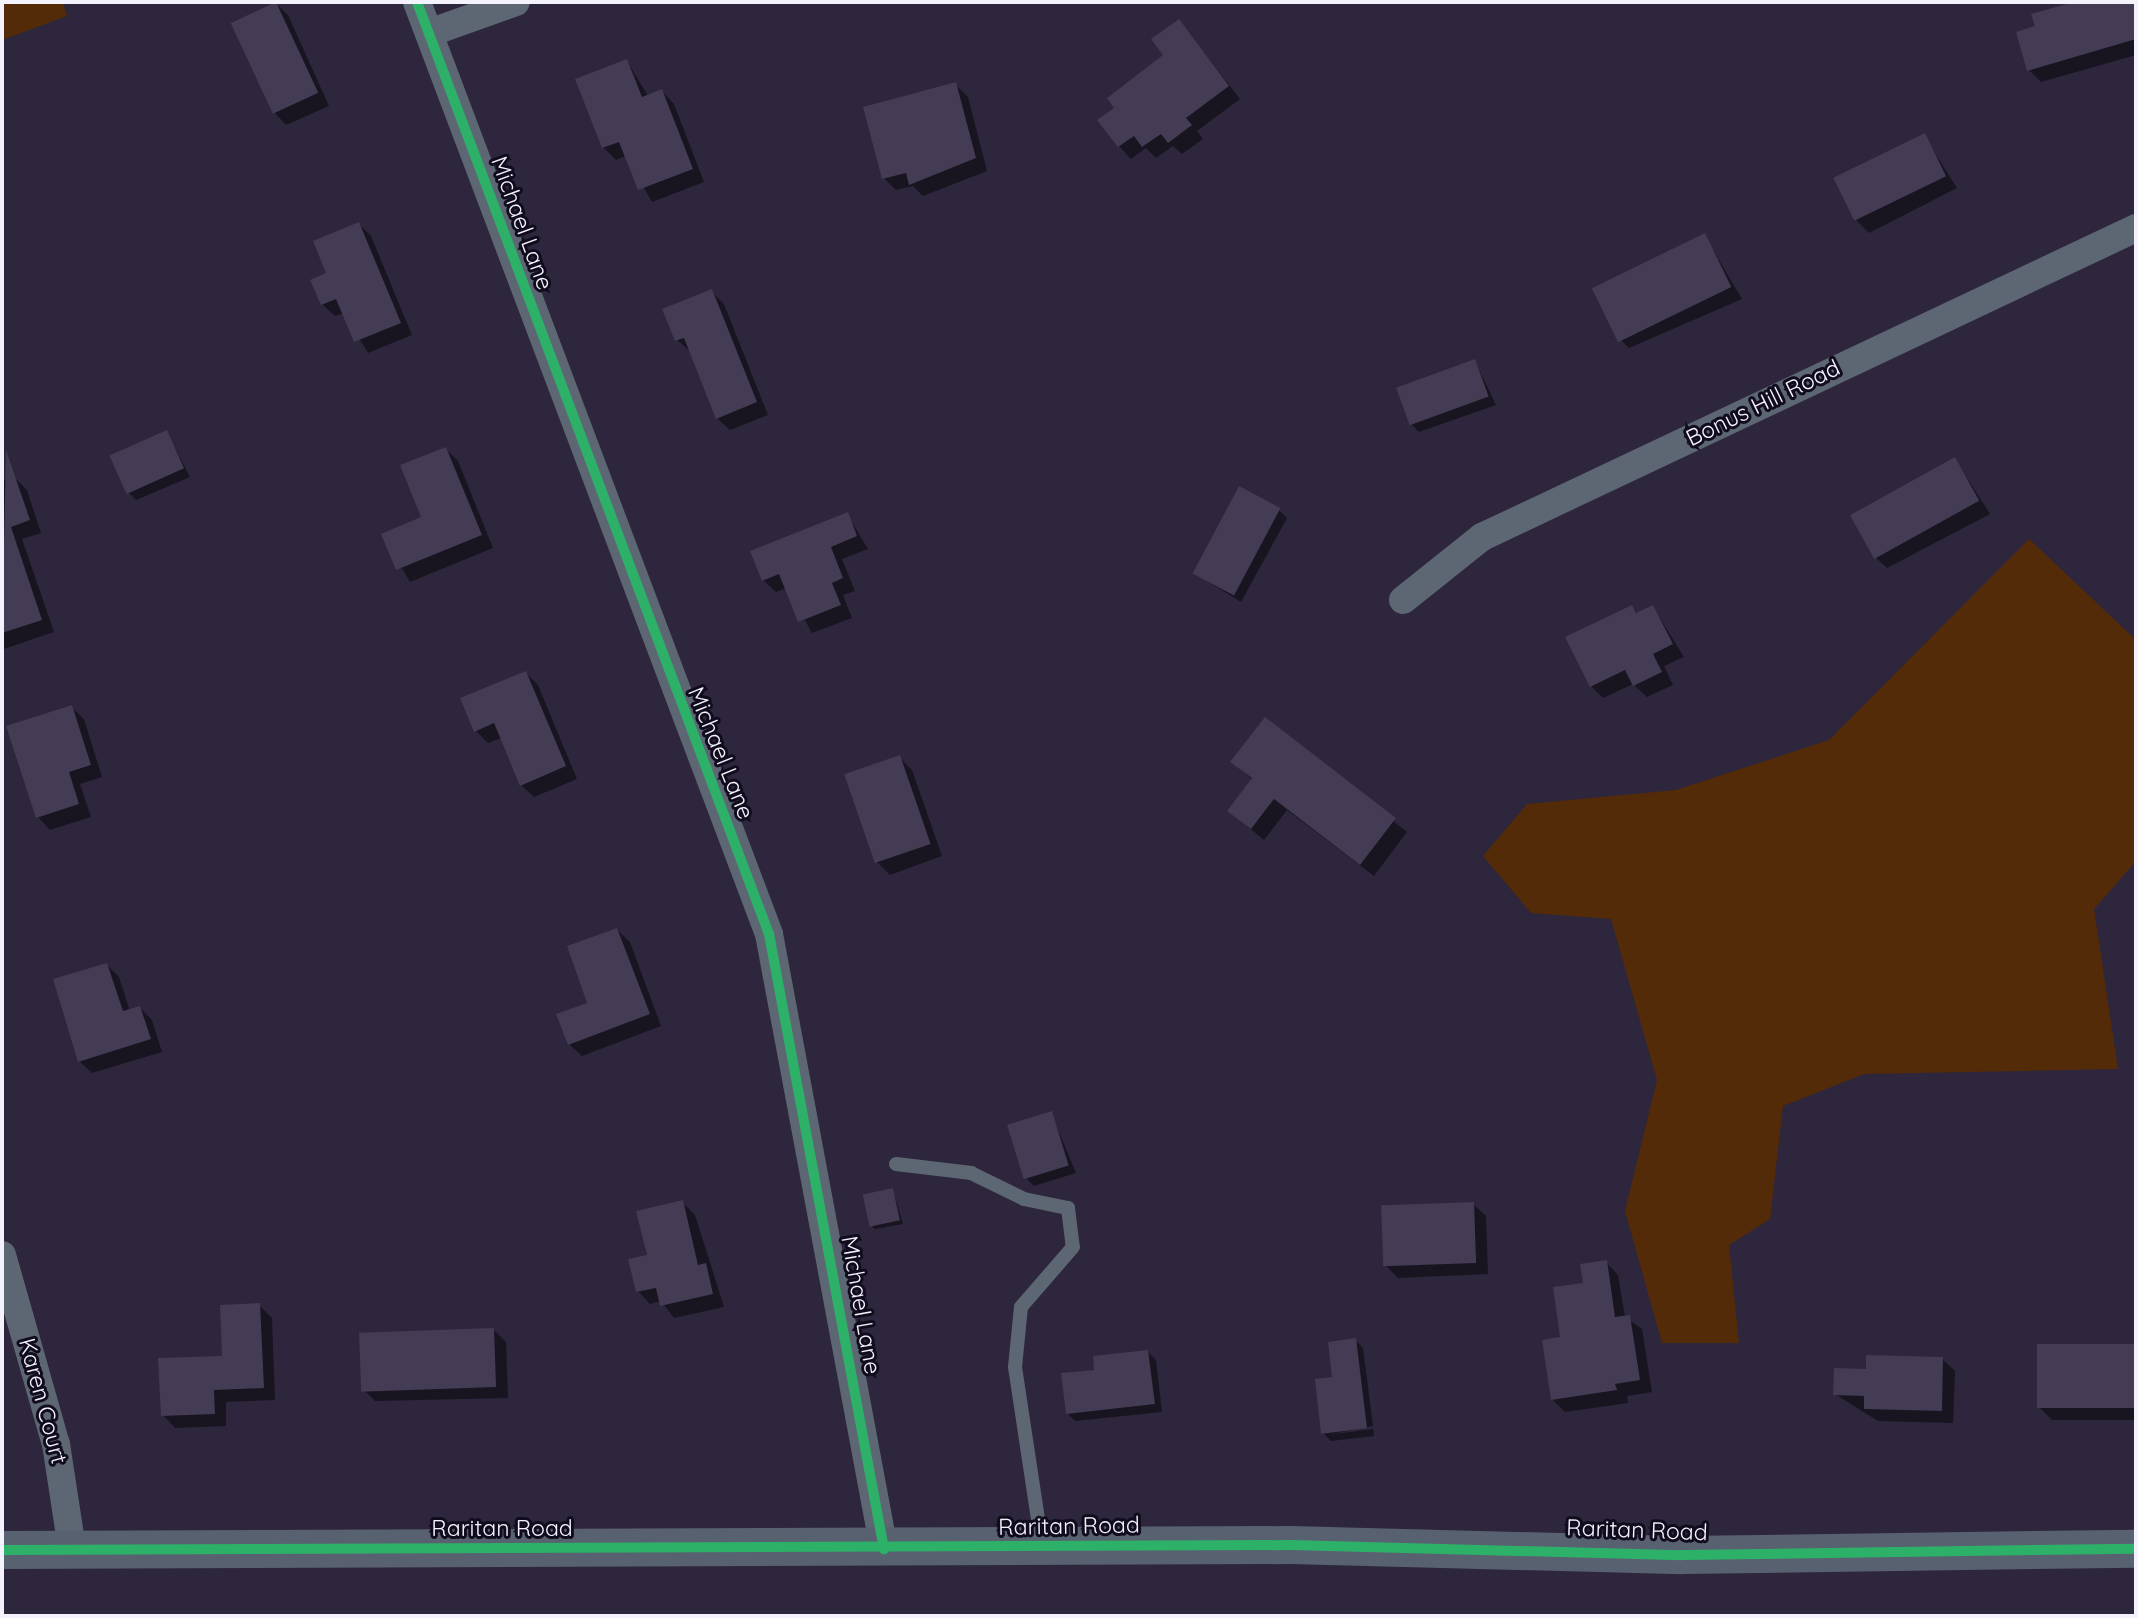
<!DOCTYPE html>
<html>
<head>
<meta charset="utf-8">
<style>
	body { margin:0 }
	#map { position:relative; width:2138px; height:1618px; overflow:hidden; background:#2e263c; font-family:Quicksand,sans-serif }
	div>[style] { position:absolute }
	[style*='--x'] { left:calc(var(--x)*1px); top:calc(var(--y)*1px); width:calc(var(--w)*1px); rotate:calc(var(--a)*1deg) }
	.green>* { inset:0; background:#532b08 }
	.shadow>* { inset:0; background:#0007 }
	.building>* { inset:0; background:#443b54; transform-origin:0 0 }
	.lane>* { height:14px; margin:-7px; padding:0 7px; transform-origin:7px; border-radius:7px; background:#5d6773 }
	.street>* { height:28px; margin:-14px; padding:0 14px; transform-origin:14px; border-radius:14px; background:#5d6773 }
	.secondary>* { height:38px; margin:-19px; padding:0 19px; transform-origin:19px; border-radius:19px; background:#58616f }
	.cycleway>* { height:10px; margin:-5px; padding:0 5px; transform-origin:5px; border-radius:5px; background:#2db169 }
	span { translate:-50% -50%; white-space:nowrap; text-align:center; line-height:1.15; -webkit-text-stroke:6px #110c1d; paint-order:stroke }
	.street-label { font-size:23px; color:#f4f2fc }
	.frame { position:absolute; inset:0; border:4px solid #f4f2fc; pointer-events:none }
</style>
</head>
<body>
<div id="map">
	<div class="green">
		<div style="clip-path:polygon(2px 2px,63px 2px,67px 16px,2px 40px)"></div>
		<div style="clip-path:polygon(2029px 539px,2136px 640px,2136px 861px,2094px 909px,2118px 1069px,1864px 1074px,1783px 1106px,1770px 1219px,1729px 1245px,1739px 1343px,1662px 1343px,1625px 1211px,1657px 1080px,1611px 919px,1531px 913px,1483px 856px,1527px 804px,1676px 790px,1829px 740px)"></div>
	</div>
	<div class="shadow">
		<div style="clip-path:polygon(2068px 2px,2136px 2px,2136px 55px,2041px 82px,2029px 70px)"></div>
		<div style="clip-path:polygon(275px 3px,288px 15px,329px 106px,286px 125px,274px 112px)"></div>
		<div style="clip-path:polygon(1179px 21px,1240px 99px,1197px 131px,1203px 139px,1182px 154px,1173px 146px,1156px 158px,1146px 148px,1131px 159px,1119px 146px,1117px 108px,1166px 56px)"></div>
		<div style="clip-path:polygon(627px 61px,648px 96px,662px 91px,674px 104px,704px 182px,652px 202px,626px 156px,616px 160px,603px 147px)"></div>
		<div style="clip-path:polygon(955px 84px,968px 97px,987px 171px,923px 196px,913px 186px,896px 190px,884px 178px)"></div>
		<div style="clip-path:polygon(1924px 136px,1957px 188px,1869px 233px,1856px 220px)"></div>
		<div style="clip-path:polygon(359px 224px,371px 236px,412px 335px,368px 353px,344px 313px,335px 316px,322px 304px,328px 274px)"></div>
		<div style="clip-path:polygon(1704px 235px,1742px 299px,1629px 348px,1617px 336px)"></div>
		<div style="clip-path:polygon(711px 291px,724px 304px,768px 415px,730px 430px,717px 418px,691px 352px,677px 340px)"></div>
		<div style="clip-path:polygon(1475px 361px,1496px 405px,1419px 432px,1411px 424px)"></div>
		<div style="clip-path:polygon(167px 432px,190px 477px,136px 500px,128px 492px)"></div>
		<div style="clip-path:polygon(446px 449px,458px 461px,493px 548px,410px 582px,383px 535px,424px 518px)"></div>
		<div style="clip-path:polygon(1955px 459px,1990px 514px,1887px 568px,1874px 556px)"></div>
		<div style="clip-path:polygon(14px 477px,27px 490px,41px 533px,22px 539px,54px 632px,4px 649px,2px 481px)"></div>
		<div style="clip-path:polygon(1279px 510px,1287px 518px,1241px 602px,1194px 573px)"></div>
		<div style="clip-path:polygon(847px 514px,868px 549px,842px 559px,855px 591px,843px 595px,852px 618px,812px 633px,787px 588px,776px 592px,763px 580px)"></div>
		<div style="clip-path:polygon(1632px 607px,1638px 614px,1653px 607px,1684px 657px,1664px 666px,1673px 685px,1647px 697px,1633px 684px,1603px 698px,1591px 686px)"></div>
		<div style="clip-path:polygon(526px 673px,538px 685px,577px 779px,534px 797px,521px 785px,501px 738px,488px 743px,476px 731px)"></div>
		<div style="clip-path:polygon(71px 707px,84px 719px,102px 777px,80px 784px,91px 817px,50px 830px,38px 817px)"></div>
		<div style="clip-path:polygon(1265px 719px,1407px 832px,1374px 876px,1287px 810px,1264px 840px,1229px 811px,1253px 780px,1232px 762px)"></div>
		<div style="clip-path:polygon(899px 757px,912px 770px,942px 856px,890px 875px,877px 862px)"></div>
		<div style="clip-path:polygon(617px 930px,630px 942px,661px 1026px,582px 1056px,569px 1044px)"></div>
		<div style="clip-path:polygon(107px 965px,119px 977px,130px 1011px,140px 1008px,152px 1020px,162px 1052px,92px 1073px,79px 1061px)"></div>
		<div style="clip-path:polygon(1051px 1113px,1076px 1173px,1034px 1186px,1026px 1178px)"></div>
		<div style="clip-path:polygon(893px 1190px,903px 1224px,875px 1229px,872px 1226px)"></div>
		<div style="clip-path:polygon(682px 1202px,695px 1215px,724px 1307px,674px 1318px,661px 1301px,650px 1304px,638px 1291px,649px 1257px)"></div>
		<div style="clip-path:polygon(1473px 1204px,1486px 1216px,1488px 1274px,1398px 1278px,1385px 1265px)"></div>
		<div style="clip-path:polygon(1606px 1262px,1618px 1275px,1625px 1317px,1642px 1329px,1652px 1392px,1627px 1396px,1628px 1403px,1565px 1412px,1553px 1400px,1562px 1338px,1585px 1284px)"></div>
		<div style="clip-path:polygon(259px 1305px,272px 1318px,275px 1400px,226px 1402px,226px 1426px,175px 1428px,163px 1415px,224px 1358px)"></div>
		<div style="clip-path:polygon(494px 1330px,506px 1342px,508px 1398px,375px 1401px,362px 1388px)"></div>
		<div style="clip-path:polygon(1355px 1340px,1363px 1348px,1373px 1426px,1327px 1435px,1373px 1429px,1374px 1436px,1331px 1441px,1323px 1433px,1334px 1379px)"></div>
		<div style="clip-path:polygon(2134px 1346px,2136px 1420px,2052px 1420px,2039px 1407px)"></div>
		<div style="clip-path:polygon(1148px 1352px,1156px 1360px,1162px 1412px,1075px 1421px,1067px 1413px,1096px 1372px)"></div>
		<div style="clip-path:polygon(1942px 1359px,1955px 1371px,1953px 1423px,1878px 1421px,1835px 1394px,1868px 1370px)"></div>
	</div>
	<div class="building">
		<div style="left:276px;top:2px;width:100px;height:50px;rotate:65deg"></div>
		<div style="clip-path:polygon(2074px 2px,2136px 2px,2136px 39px,2027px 71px,2016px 32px,2035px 26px,2031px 14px)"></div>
		<div style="clip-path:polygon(1179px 19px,1229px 86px,1186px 118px,1192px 125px,1168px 143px,1161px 134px,1142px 147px,1134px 136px,1118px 147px,1097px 120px,1114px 108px,1107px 98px,1163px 55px,1151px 39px)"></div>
		<div style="clip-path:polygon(627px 59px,642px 97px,662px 89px,693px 169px,638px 190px,619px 142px,602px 148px,575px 79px)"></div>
		<div style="clip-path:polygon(956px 82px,976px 158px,909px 185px,906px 173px,882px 179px,863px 107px)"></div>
		<div style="left:1925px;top:133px;width:48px;height:102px;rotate:64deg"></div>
		<div style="clip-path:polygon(359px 222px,401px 323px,354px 342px,336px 299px,321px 305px,310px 280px,326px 273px,313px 241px)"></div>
		<div style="left:1705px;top:233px;width:60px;height:126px;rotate:64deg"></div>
		<div style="clip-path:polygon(712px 289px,757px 402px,716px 419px,684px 338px,675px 341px,662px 309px)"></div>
		<div style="left:1475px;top:359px;width:40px;height:84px;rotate:70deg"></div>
		<div style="left:167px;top:430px;width:42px;height:63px;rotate:66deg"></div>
		<div style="clip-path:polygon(446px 447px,482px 535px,396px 570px,381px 534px,421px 517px,400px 465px)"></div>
		<div style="clip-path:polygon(6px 450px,30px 520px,11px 527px,42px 620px,2px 633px)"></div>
		<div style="left:1955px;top:457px;width:50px;height:120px;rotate:61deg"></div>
		<div style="left:1239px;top:486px;width:47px;height:99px;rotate:28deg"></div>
		<div style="clip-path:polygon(848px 512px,857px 536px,831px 547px,843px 578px,832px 583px,841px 605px,798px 622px,779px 574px,762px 581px,750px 551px)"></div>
		<div style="clip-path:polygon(1632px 605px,1636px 613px,1653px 605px,1673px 644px,1653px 654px,1662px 672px,1633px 686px,1625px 670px,1590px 687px,1565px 637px)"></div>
		<div style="clip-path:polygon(526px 671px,566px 766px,520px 786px,494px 723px,474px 732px,460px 698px)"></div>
		<div style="clip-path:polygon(72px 705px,91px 765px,69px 772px,79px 804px,36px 818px,6px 726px)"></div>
		<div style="clip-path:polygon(1265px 717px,1396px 818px,1360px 865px,1274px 799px,1251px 829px,1227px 811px,1252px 778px,1230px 762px)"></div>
		<div style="left:900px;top:755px;width:94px;height:59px;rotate:71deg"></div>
		<div style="clip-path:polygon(617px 928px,650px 1014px,568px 1045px,556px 1014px,587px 1003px,567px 946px)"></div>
		<div style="clip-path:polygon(107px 963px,123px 1011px,140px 1006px,151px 1039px,78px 1062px,53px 979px)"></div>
		<div style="left:1052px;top:1111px;width:57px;height:47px;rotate:73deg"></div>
		<div style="left:893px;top:1188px;width:33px;height:31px;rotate:78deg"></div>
		<div style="clip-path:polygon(683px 1200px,698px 1265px,706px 1263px,713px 1294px,660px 1306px,656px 1288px,636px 1292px,628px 1259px,647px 1255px,636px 1211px)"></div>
		<div style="left:1474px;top:1202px;width:61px;height:93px;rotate:88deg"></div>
		<div style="clip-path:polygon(1607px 1260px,1615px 1317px,1630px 1315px,1640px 1380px,1615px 1384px,1617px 1390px,1551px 1400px,1542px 1340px,1560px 1337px,1553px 1287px,1583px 1283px,1580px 1264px)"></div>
		<div style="clip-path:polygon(260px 1303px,264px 1388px,214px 1390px,215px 1414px,161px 1416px,158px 1358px,222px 1356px,220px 1305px)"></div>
		<div style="left:494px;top:1328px;width:59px;height:135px;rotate:88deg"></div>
		<div style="clip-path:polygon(1356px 1338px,1367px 1428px,1321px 1434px,1315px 1379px,1332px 1377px,1328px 1342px)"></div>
		<div style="left:2037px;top:1344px;width:98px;height:64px"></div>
		<div style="clip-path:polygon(1148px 1350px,1155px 1404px,1066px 1414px,1061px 1373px,1094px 1370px,1093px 1356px)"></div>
		<div style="clip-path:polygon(1866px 1355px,1943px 1357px,1942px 1411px,1864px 1409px,1864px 1396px,1833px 1395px,1834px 1368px,1866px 1369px)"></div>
	</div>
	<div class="lane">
		<div style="--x:896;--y:1164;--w:76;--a:6.8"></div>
		<div style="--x:971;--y:1173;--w:59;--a:26.1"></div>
		<div style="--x:1024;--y:1199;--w:45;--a:11.6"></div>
		<div style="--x:1068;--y:1208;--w:39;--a:83"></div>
		<div style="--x:1073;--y:1247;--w:79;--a:130.9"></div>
		<div style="--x:1021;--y:1307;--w:60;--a:95.7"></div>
		<div style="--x:1015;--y:1367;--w:181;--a:81.4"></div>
	</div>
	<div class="street">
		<div style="--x:417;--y:2;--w:996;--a:69.31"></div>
		<div style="--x:769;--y:934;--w:626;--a:79.41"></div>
		<div style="--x:429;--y:33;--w:92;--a:-19.6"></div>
		<div style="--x:1403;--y:600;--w:101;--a:-38.6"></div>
		<div style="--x:1482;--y:537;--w:723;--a:-25.29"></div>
		<div style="--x:2;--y:1255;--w:197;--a:74.1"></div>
		<div style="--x:56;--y:1444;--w:106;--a:81.3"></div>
	</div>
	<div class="secondary">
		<div style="--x:2;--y:1550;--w:1289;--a:-0.22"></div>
		<div style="--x:1291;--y:1545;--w:391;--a:1.5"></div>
		<div style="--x:1682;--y:1555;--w:454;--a:-0.8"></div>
	</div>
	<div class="cycleway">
		<div style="--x:417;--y:2;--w:996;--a:69.31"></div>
		<div style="--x:769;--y:934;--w:626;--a:79.41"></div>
		<div style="--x:2;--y:1550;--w:1289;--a:-0.22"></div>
		<div style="--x:1291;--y:1545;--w:391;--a:1.5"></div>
		<div style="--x:1682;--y:1555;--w:454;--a:-0.8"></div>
	</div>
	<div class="street-label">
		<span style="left:522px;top:223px;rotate:70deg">Michael Lane</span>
		<span style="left:1763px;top:403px;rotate:-26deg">Bonus Hill Road</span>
		<span style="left:721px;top:753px;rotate:68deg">Michael Lane</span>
		<span style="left:861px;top:1305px;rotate:80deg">Michael Lane</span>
		<span style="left:43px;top:1401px;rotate:75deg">Karen Court</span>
		<span style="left:1069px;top:1526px;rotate:-1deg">Raritan Road</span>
		<span style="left:502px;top:1528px">Raritan Road</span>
		<span style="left:1637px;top:1530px;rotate:2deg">Raritan Road</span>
	</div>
	<div class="frame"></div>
</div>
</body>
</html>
